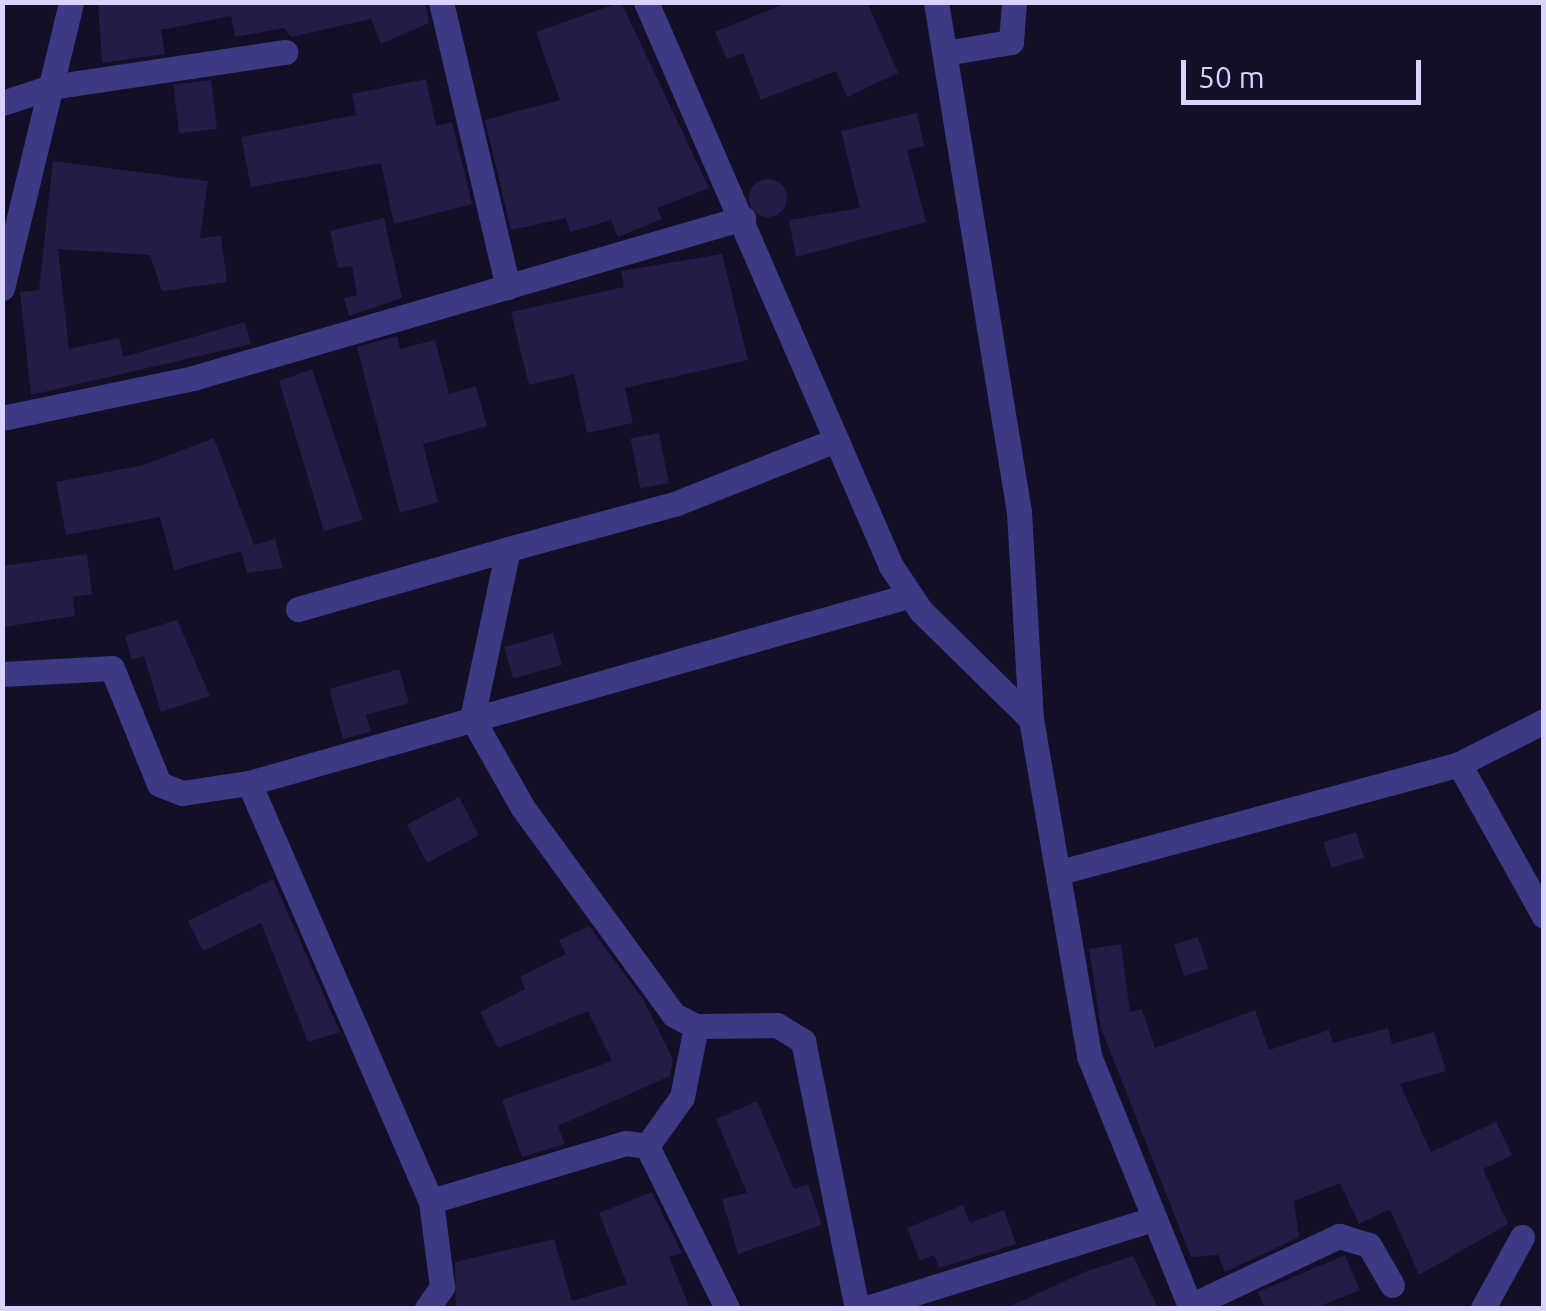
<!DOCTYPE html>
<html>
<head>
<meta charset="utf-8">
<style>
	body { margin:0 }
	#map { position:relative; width:1546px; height:1311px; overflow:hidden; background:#130f26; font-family:Ubuntu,sans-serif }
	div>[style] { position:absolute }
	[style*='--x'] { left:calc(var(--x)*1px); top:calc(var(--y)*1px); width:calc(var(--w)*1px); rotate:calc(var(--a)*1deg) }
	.building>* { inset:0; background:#241b47; transform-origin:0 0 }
	.round { border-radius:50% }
	.minor>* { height:25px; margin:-12.5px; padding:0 12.5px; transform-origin:12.5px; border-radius:12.5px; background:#3d3a85 }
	span { translate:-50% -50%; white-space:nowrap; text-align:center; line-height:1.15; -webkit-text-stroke:8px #130f26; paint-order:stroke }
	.frame { position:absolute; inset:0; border:5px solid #d9d4ff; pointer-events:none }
	.scale { position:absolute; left:1181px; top:60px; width:240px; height:45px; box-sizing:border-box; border:5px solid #d9d4ff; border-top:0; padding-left:12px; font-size:30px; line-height:35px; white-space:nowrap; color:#d9d4ff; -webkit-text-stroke:8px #130f26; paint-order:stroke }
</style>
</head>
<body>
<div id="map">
	<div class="building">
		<div style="clip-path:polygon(98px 2px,425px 2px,429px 23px,381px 44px,371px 19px,291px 37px,284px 28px,235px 37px,231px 16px,161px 30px,165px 54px,102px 63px)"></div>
		<div style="clip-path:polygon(621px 2px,709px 188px,657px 208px,662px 219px,618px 237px,611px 220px,570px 232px,566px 218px,511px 230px,485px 120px,560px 100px,536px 32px)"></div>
		<div style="clip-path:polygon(789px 2px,867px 2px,898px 73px,847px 97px,836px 71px,761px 100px,743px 53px,727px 59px,715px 32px)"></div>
		<div style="clip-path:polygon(426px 79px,436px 126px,452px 122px,472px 204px,394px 224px,381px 163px,251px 187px,241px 137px,356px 115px,352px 94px)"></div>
		<div style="left:211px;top:80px;width:49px;height:38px;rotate:83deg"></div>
		<div style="clip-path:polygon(917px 113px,924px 146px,907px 150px,926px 222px,796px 257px,789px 220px,860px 208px,841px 131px)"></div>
		<div style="clip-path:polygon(53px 161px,208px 181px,200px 238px,221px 236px,227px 282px,162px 291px,150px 255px,58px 249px,69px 349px,119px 338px,123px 357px,245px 322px,251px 344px,31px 395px,20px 292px,39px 290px)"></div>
		<div class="round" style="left:749px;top:179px;width:38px;height:38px"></div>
		<div style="clip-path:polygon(384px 218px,402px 298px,349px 316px,344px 298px,357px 295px,352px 266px,338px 268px,330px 231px)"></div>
		<div style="clip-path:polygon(722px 254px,748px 360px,625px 388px,633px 423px,587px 433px,574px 374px,529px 385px,511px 312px,624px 287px,621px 271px)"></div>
		<div style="clip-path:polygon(397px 336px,400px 349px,435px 340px,449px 394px,476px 386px,487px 426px,423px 444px,438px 502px,400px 513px,357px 347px)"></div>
		<div style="clip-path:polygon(312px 369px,363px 520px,324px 531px,279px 381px)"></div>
		<div style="left:659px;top:433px;width:51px;height:29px;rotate:79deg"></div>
		<div style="clip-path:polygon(214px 438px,254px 545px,275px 539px,283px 568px,247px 573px,241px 551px,174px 570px,160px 517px,66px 535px,56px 482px,144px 465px)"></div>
		<div style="clip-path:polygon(87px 554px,92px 594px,73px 597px,75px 616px,2px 627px,2px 566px)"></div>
		<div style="clip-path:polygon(177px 620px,210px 696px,161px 712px,144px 656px,132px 660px,125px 636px)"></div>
		<div style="left:553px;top:633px;width:33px;height:51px;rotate:74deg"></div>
		<div style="clip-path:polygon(399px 669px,409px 703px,366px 715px,371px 732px,343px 739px,329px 689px)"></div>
		<div style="left:459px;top:797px;width:43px;height:59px;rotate:62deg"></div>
		<div style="left:1356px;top:832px;width:27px;height:34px;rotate:73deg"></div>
		<div style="clip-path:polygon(273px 879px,340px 1032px,308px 1042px,261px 923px,203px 951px,188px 921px)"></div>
		<div style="clip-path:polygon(589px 926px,643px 999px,673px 1059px,670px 1076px,558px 1126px,565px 1144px,522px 1157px,502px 1100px,612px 1061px,588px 1011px,498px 1048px,480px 1012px,525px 989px,520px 977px,566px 954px,559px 940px)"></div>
		<div style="left:1198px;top:937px;width:33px;height:25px;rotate:72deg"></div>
		<div style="clip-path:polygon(1121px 944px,1130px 1012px,1142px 1009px,1155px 1048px,1255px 1010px,1269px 1050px,1329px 1030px,1333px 1043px,1388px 1028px,1392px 1044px,1434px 1032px,1446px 1071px,1400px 1084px,1431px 1152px,1496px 1122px,1512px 1155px,1483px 1169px,1508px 1224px,1419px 1275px,1390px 1209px,1359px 1224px,1340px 1183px,1294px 1201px,1299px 1237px,1225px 1272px,1218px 1255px,1191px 1257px,1101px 1028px,1089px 949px)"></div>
		<div style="clip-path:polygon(757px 1101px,794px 1189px,808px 1184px,822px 1225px,738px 1254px,722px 1199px,747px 1193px,716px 1119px)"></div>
		<div style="clip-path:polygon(652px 1192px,682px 1253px,669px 1257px,690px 1308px,456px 1308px,455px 1262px,554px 1239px,572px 1301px,627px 1284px,599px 1213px)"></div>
		<div style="clip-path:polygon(963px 1205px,970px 1223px,1004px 1210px,1016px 1244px,939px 1268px,934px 1255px,920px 1261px,907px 1228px)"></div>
		<div style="clip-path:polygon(1345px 1255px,1360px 1290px,1315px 1308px,1265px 1308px,1258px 1292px)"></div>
		<div style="clip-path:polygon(1133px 1256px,1158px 1308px,1006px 1308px,1087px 1271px)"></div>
	</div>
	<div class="minor">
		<div style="--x:441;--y:2;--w:293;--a:76.8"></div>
		<div style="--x:646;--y:2;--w:615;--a:66.52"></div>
		<div style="--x:891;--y:566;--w:54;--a:56.3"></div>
		<div style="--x:921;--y:611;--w:154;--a:44.5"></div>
		<div style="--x:1031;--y:719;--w:342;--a:80.2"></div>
		<div style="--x:1089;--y:1056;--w:272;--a:68"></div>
		<div style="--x:936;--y:2;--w:517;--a:80.76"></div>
		<div style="--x:1019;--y:512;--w:207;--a:86.7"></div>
		<div style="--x:945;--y:53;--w:67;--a:-9.5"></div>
		<div style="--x:1011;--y:42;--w:40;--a:-85.7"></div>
		<div style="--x:2;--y:103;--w:52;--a:-18.1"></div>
		<div style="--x:51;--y:87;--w:237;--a:-8.5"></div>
		<div style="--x:2;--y:288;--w:294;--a:-76.4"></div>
		<div style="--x:2;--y:418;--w:195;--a:-11.8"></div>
		<div style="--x:193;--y:378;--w:573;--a:-16.22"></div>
		<div style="--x:836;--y:440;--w:174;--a:158.4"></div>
		<div style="--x:674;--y:504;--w:172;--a:164.8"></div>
		<div style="--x:508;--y:549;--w:173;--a:102"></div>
		<div style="--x:472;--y:718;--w:103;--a:60.5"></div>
		<div style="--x:523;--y:808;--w:256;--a:53.9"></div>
		<div style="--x:674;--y:1015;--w:25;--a:27"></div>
		<div style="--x:696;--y:1026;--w:81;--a:-0.7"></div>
		<div style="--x:777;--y:1025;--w:31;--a:32"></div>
		<div style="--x:803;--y:1041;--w:272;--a:78.6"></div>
		<div style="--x:298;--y:609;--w:218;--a:-15.9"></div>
		<div style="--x:2;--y:674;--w:110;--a:-3.1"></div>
		<div style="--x:112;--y:668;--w:125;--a:67.9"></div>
		<div style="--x:159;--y:784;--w:25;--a:21"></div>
		<div style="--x:182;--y:793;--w:68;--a:-8.5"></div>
		<div style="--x:249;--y:783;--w:685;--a:-15.84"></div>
		<div style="--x:1459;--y:764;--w:174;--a:60.8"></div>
		<div style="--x:249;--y:783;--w:456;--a:66.5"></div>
		<div style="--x:431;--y:1201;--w:203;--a:-16.6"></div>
		<div style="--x:626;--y:1143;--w:21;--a:8"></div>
		<div style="--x:647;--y:1146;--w:181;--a:63.7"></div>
		<div style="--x:1060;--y:872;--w:413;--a:-15.1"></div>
		<div style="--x:1459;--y:764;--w:95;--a:-26.8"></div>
		<div style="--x:647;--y:1146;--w:60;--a:-54.5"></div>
		<div style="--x:682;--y:1097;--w:72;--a:-78.8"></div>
		<div style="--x:1190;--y:1306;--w:165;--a:-25.2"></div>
		<div style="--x:1339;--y:1236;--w:31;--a:17"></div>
		<div style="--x:1369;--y:1245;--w:46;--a:60.1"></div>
		<div style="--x:427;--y:1308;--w:26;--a:-54"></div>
		<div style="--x:442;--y:1287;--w:87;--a:-97.3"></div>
		<div style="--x:867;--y:1308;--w:299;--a:-17.3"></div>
		<div style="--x:1483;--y:1308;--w:81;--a:-61.2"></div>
	</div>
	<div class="frame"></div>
	<div class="scale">50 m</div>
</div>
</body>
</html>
